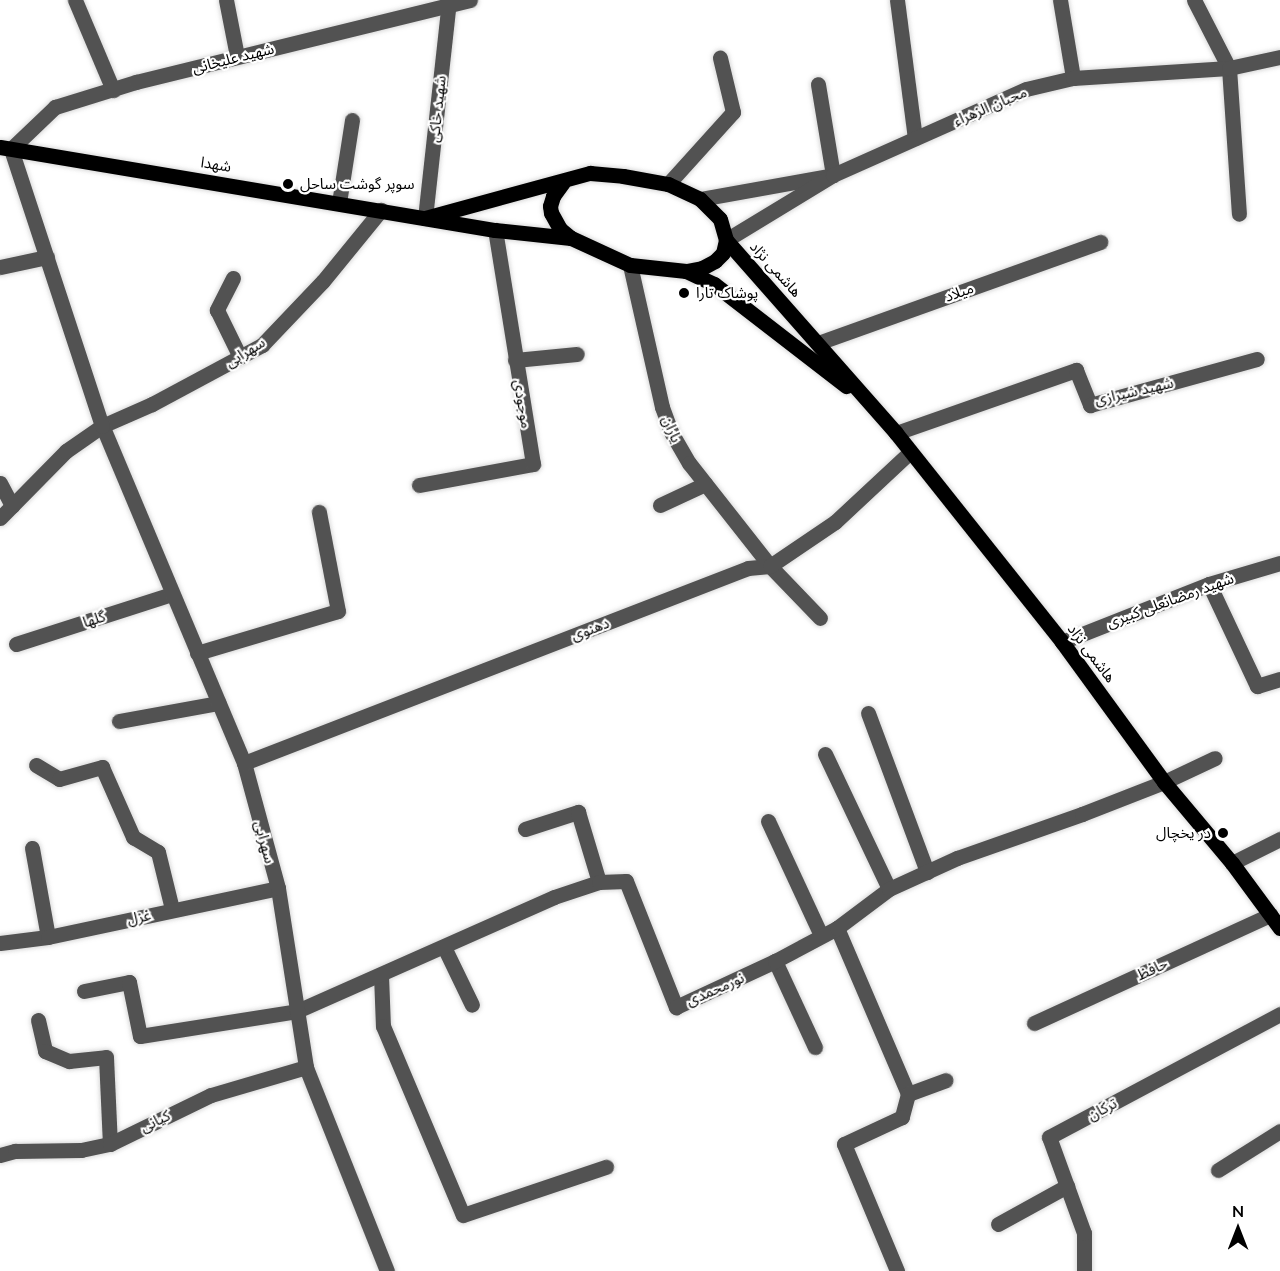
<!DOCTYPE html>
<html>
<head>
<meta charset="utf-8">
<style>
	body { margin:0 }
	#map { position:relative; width:1280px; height:1271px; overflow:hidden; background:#fff; font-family:Mulish,"Noto Sans Arabic",sans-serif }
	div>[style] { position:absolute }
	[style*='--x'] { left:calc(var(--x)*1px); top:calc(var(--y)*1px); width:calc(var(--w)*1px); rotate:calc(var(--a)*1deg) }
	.roads { filter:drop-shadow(0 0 2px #dbdbdb) drop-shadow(0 0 2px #dbdbdb) }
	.minor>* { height:15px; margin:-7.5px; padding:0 7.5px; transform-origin:7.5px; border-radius:7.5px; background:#525252 }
	.major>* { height:15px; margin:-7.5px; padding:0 7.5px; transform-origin:7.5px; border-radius:7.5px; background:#000 }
	.dots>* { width:16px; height:16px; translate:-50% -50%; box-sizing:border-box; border:3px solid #fff; border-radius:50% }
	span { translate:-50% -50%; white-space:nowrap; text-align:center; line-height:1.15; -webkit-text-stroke:4.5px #fff; paint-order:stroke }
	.street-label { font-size:15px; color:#000 }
	.poi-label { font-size:15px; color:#000 }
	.left { translate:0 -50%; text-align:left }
	.right { translate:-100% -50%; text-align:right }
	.north { position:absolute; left:1208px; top:1199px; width:60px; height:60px; -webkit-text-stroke:4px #fff; paint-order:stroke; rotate:0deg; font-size:16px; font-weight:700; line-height:24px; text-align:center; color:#000 }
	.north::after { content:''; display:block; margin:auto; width:21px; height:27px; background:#000; clip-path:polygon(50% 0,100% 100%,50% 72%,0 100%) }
</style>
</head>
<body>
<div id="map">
	<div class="roads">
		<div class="minor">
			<div style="--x:75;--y:0;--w:98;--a:67.1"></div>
			<div style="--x:226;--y:0;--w:57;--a:78.9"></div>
			<div style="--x:897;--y:0;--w:139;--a:82.6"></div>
			<div style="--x:1060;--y:0;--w:79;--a:80.5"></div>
			<div style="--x:1194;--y:0;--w:76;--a:62.8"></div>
			<div style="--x:1229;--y:68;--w:146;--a:86.1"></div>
			<div style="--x:668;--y:184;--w:97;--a:-47.9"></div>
			<div style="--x:733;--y:112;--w:56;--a:-103.5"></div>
			<div style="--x:700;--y:199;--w:135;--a:-10.2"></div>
			<div style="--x:833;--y:175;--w:92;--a:-99.4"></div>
			<div style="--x:339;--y:203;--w:84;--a:-81.1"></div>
			<div style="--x:425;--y:218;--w:219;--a:-83.7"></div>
			<div style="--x:726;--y:240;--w:125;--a:-31.3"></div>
			<div style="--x:833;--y:175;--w:211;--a:-24"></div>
			<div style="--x:1026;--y:89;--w:48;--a:-13.2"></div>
			<div style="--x:1073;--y:78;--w:156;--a:-3.7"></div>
			<div style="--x:1229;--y:68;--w:52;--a:-12.2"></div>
			<div style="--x:630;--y:265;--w:146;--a:77.3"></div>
			<div style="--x:662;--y:407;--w:27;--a:70"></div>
			<div style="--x:671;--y:432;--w:36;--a:60"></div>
			<div style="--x:689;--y:463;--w:131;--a:51.8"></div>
			<div style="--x:770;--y:566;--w:72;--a:46.1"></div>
			<div style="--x:0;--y:267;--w:48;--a:-12"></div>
			<div style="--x:233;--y:278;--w:36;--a:117"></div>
			<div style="--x:217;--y:310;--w:52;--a:63.9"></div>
			<div style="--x:818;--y:343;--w:300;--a:-19.7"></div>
			<div style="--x:515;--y:360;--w:62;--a:-5.5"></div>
			<div style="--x:896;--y:433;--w:191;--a:-19.3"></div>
			<div style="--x:1076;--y:370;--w:38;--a:68"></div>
			<div style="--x:1090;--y:405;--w:173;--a:-15.4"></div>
			<div style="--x:0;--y:483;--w:26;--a:62"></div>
			<div style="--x:419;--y:485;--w:116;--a:-10.4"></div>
			<div style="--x:533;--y:464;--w:237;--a:-99.2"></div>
			<div style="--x:660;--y:505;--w:50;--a:-25"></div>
			<div style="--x:0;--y:518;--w:94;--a:-45.4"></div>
			<div style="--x:66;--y:451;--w:44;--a:-34.8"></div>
			<div style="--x:102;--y:426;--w:55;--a:-23.7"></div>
			<div style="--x:152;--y:404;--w:125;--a:-28.2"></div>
			<div style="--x:262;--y:345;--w:88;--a:-46.4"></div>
			<div style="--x:323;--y:281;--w:92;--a:-50.8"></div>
			<div style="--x:1209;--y:584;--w:113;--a:64.8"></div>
			<div style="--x:1257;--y:686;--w:24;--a:-17"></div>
			<div style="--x:1062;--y:642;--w:158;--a:-21.5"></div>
			<div style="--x:1209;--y:584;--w:74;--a:-16.5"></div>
			<div style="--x:16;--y:644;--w:164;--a:-17.8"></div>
			<div style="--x:197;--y:653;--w:147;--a:-16.6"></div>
			<div style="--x:338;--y:611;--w:101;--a:-100.9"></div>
			<div style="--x:868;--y:713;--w:170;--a:69.6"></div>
			<div style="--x:119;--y:721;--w:101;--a:-10.3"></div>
			<div style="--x:825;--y:754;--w:149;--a:64.6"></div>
			<div style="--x:244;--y:763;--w:540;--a:-21.15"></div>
			<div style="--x:748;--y:568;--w:22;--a:-5"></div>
			<div style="--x:770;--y:566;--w:78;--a:-34.1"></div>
			<div style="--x:835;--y:522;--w:101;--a:-43"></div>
			<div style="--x:36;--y:765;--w:27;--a:31"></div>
			<div style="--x:59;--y:779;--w:45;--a:-15.6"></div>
			<div style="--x:102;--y:767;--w:77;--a:66.1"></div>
			<div style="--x:133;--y:837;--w:29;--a:31"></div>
			<div style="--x:158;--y:852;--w:59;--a:76.2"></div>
			<div style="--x:768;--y:821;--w:126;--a:65.1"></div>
			<div style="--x:525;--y:829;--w:56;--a:-17.8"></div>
			<div style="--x:578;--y:812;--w:73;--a:73.3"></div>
			<div style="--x:32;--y:848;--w:90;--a:79.8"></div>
			<div style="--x:1232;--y:863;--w:54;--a:-26.6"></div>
			<div style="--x:837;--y:928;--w:181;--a:66.8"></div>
			<div style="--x:908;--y:1094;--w:24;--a:105"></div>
			<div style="--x:902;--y:1117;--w:64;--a:155"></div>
			<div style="--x:844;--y:1144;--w:138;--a:67.3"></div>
			<div style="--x:0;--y:943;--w:48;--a:-7.1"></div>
			<div style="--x:48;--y:937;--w:235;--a:-12"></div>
			<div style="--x:444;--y:947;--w:64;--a:64.2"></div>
			<div style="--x:775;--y:961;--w:95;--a:65.1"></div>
			<div style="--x:381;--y:975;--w:51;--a:87.8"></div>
			<div style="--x:383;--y:1026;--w:205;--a:67.1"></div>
			<div style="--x:463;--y:1215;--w:151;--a:-18.6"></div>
			<div style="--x:84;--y:991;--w:46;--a:-11.3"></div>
			<div style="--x:129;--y:982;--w:55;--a:78.5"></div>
			<div style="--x:140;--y:1036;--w:159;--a:-9"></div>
			<div style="--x:297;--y:1011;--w:281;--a:-23.9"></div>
			<div style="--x:554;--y:897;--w:47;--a:-18.4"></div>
			<div style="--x:599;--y:882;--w:27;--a:-2"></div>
			<div style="--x:626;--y:881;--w:136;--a:68.4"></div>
			<div style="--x:676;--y:1007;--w:109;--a:-24.9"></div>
			<div style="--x:775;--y:961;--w:70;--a:-28"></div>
			<div style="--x:837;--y:928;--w:65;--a:-36.9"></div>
			<div style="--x:889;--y:889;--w:75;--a:-24.5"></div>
			<div style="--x:957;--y:858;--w:133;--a:-19.4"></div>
			<div style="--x:1082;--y:814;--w:88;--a:-21.3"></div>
			<div style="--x:1164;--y:782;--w:56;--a:-25.2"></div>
			<div style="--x:38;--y:1020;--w:32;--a:77"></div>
			<div style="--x:45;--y:1051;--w:26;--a:23"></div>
			<div style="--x:69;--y:1061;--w:37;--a:-6"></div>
			<div style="--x:106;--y:1057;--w:87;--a:87.4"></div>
			<div style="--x:1034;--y:1023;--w:260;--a:-24.6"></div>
			<div style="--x:908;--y:1094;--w:40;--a:-20.2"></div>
			<div style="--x:0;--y:1155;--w:16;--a:-15"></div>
			<div style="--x:15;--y:1151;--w:66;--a:-0.9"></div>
			<div style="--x:81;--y:1150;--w:30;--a:-12"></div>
			<div style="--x:110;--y:1144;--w:112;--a:-25.9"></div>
			<div style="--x:211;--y:1095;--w:99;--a:-16.4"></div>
			<div style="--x:1218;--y:1170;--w:73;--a:-32.2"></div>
			<div style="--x:998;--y:1224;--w:79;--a:-28.8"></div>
			<div style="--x:387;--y:1271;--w:219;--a:-111.7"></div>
			<div style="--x:306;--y:1067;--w:181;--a:-98.9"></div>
			<div style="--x:278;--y:888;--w:130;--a:-105.2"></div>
			<div style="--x:244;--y:763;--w:366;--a:-112.8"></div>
			<div style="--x:102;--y:426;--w:292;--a:-108.2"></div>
			<div style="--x:11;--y:149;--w:61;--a:-43.7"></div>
			<div style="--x:55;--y:107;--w:85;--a:-17.2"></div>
			<div style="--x:136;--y:82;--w:344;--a:-13.8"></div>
			<div style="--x:1084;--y:1271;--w:38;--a:-90"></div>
			<div style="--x:1084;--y:1233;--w:102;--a:-110"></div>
			<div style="--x:1049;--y:1137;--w:262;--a:-28"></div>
		</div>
		<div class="major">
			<div style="--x:0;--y:147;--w:502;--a:9.52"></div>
			<div style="--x:495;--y:230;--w:76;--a:6"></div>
			<div style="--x:425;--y:218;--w:171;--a:-15.3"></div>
			<div style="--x:590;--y:173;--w:33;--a:5"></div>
			<div style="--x:623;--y:176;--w:46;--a:10.1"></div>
			<div style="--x:668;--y:184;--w:35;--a:25"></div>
			<div style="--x:700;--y:199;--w:28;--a:45"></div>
			<div style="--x:720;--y:219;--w:22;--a:74"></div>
			<div style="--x:726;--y:240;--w:13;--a:103"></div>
			<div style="--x:723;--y:253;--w:11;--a:135"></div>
			<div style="--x:715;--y:261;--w:15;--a:152"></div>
			<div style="--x:702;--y:268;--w:16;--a:169"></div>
			<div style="--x:686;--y:271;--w:56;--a:-173.9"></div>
			<div style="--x:630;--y:265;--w:65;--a:-155.4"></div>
			<div style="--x:571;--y:238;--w:14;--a:-141"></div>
			<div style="--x:560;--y:229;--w:18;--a:-119"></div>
			<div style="--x:551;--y:213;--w:7;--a:-98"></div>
			<div style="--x:550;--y:206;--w:10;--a:-73"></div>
			<div style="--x:553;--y:196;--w:17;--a:-54"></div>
			<div style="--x:726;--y:240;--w:257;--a:48.6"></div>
			<div style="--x:896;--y:433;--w:267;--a:51.5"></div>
			<div style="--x:1062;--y:642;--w:173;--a:53.9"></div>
			<div style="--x:1164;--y:782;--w:106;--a:50"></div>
			<div style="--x:1232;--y:863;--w:81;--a:53.6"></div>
			<div style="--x:686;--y:271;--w:31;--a:25"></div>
			<div style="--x:714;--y:284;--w:167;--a:37.7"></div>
		</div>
	</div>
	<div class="dots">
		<div style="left:288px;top:184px;background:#000"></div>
		<div style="left:684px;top:293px;background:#000"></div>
		<div style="left:1223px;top:833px;background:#000"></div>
	</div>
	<div class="street-label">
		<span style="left:233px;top:58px;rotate:-14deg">شهید علیخانی</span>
		<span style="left:990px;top:106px;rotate:-23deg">محبان الزهراء</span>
		<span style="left:437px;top:109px;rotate:-84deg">شهید خاکی</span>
		<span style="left:216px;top:164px;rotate:9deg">شهدا</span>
		<span style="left:776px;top:269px;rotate:48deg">هاشمی نژاد</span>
		<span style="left:959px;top:292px;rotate:-20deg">میلاد</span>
		<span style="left:245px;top:352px;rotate:-32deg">سهرابی</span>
		<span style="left:1134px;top:391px;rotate:-13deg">شهید شیرازی</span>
		<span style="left:523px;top:404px;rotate:80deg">موجودی</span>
		<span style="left:672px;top:429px;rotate:66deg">یاران</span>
		<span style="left:1170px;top:600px;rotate:-20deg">شهید رمضانعلی کبیری</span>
		<span style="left:94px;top:619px;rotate:-18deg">گلها</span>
		<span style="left:590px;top:629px;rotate:-21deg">دهنوی</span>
		<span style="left:1092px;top:653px;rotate:53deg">هاشمی نژاد</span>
		<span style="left:265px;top:842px;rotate:75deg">سهرابی</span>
		<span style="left:139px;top:917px;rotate:-12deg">غزل</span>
		<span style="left:1152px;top:969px;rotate:-25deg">حافظ</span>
		<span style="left:715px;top:989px;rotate:-24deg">نورمحمدی</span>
		<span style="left:1102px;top:1109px;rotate:-28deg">ترکان</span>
		<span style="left:155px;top:1121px;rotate:-26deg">کیانی</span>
	</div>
	<div class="poi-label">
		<span class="left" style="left:300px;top:184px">سوپر گوشت ساحل</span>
		<span class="left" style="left:696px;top:293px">پوشاک تارا</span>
		<span class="right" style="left:1211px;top:833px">در یخچال</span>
	</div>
	<div class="north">N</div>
</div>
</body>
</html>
